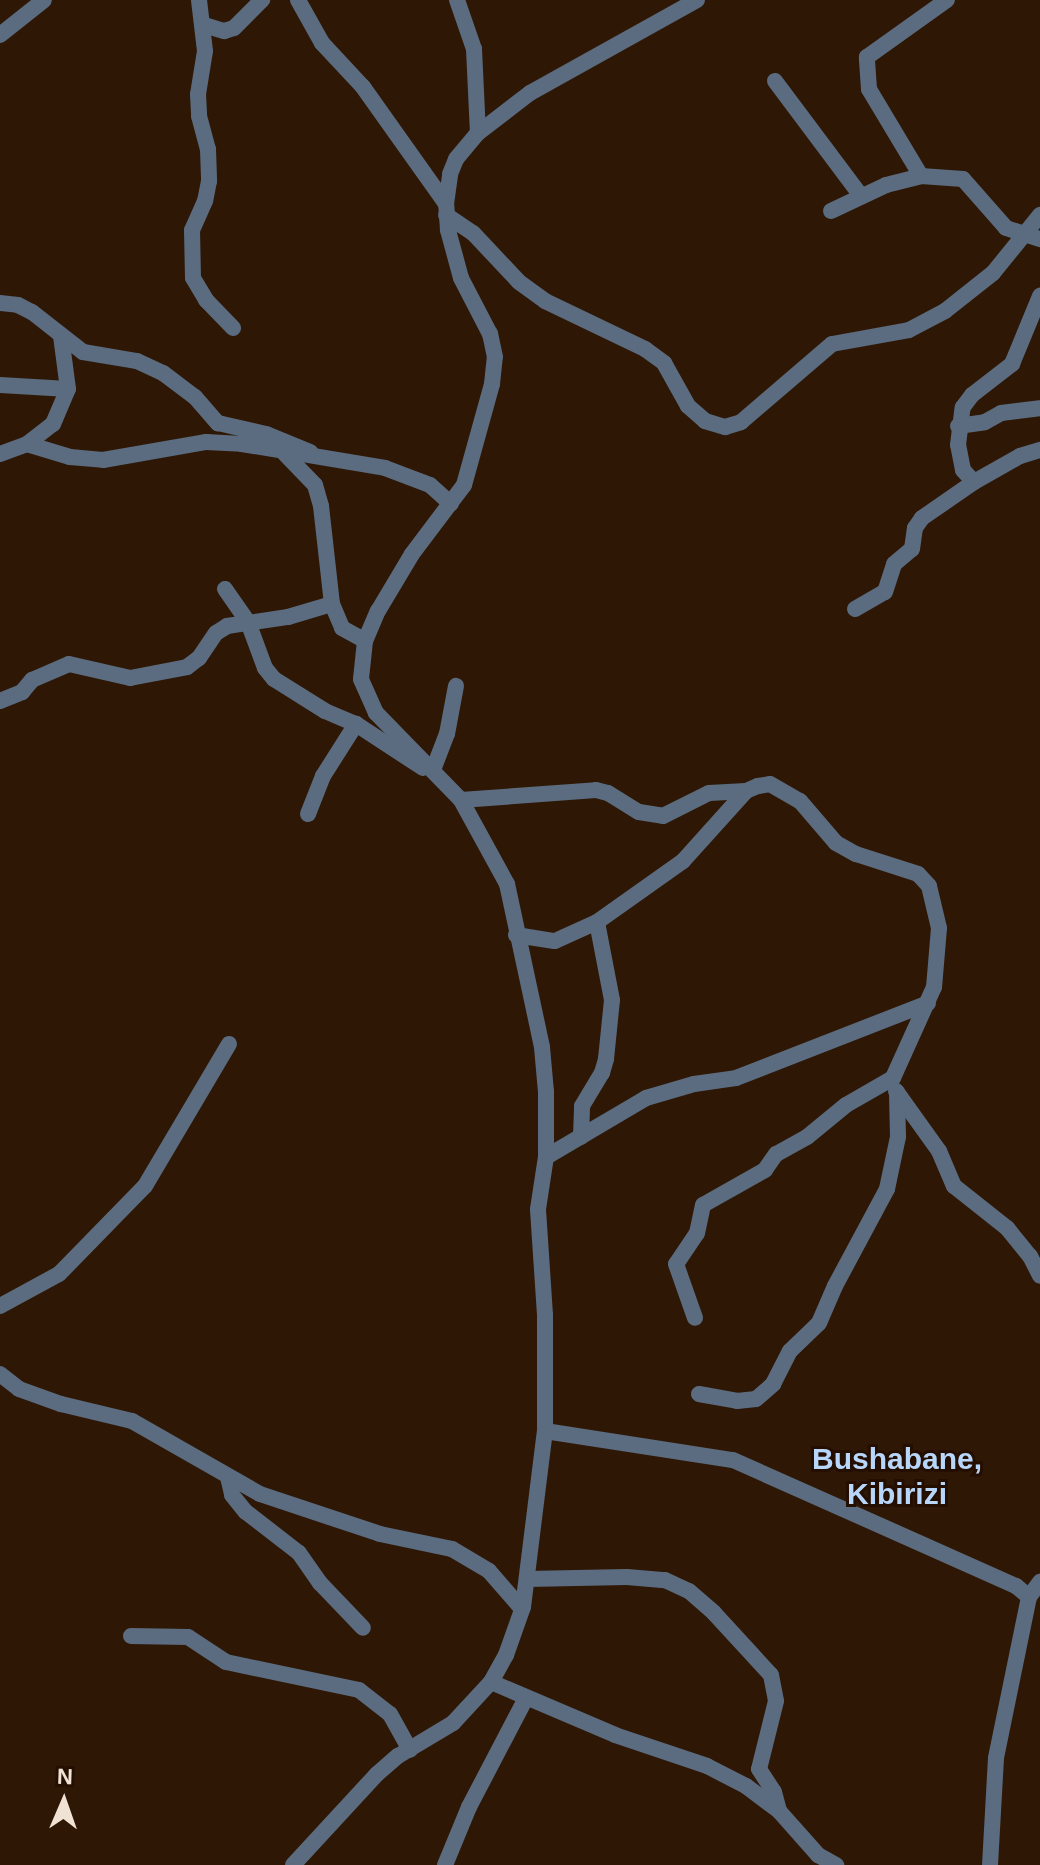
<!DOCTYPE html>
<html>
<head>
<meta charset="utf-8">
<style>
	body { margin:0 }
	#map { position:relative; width:1040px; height:1865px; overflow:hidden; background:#2e1805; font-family:Arial,sans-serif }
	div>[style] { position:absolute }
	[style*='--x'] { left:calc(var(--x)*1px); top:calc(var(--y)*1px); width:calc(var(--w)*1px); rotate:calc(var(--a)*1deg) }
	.street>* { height:16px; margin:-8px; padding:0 8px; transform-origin:8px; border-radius:8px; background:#5b6c80 }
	span { translate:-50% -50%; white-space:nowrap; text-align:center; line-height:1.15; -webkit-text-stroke:6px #240e00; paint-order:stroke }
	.neighbourhood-label { font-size:30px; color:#b8d6fa; font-weight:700 }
	.north { position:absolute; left:24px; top:1761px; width:80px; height:80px; -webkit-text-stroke:6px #240e00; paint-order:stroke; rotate:2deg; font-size:22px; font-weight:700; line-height:32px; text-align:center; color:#f1e2d6 }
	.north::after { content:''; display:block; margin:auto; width:28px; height:36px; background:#f1e2d6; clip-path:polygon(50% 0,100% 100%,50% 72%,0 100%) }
</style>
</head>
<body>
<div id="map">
	<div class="street">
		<div style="--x:199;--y:0;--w:51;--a:83.3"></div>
		<div style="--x:205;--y:51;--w:44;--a:99.2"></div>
		<div style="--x:198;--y:94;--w:22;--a:87"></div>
		<div style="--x:199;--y:116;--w:34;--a:75"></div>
		<div style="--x:208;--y:149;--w:32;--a:88"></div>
		<div style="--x:209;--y:181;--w:20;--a:101"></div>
		<div style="--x:205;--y:201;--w:32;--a:114"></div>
		<div style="--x:192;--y:230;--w:48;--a:88.8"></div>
		<div style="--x:193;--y:278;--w:26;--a:59"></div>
		<div style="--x:206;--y:300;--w:39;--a:46"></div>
		<div style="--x:298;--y:0;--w:49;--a:60.8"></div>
		<div style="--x:322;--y:43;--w:60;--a:47"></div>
		<div style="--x:363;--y:87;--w:143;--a:54.6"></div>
		<div style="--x:457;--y:0;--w:52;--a:70.9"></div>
		<div style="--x:474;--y:49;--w:84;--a:87.3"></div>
		<div style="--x:204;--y:25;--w:21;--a:17"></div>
		<div style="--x:224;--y:31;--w:10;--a:-17"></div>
		<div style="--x:234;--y:28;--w:40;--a:-45"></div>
		<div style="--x:0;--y:35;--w:56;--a:-38.5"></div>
		<div style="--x:775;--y:81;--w:144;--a:53.2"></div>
		<div style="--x:921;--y:176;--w:101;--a:-120.9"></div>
		<div style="--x:869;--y:89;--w:32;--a:-94"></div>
		<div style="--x:867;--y:57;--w:98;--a:-35.5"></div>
		<div style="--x:831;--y:211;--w:61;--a:-25.3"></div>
		<div style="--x:886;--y:185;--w:36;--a:-14"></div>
		<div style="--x:921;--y:176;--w:42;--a:4.1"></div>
		<div style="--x:963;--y:179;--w:65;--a:48.7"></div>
		<div style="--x:1006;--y:228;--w:36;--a:18"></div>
		<div style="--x:446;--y:215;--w:32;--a:34"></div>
		<div style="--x:473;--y:233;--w:67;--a:46.8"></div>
		<div style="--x:519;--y:282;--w:32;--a:36"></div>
		<div style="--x:545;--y:301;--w:111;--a:25.6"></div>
		<div style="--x:645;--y:349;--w:24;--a:36"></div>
		<div style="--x:664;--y:363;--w:49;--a:60.8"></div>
		<div style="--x:688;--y:406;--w:23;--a:41"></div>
		<div style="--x:705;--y:421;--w:21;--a:17"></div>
		<div style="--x:725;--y:427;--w:17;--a:-17"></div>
		<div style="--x:741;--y:422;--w:120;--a:-40.6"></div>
		<div style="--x:832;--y:344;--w:78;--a:-10.3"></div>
		<div style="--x:909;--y:330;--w:41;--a:-27.8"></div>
		<div style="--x:945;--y:311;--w:61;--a:-38.4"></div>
		<div style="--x:993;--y:273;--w:75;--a:-51"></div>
		<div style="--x:0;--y:303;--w:18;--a:6"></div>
		<div style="--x:18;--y:305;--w:16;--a:27"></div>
		<div style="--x:32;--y:312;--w:65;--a:38.1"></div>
		<div style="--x:83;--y:352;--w:55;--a:9.5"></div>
		<div style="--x:137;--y:361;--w:29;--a:25"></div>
		<div style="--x:163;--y:373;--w:40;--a:37"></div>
		<div style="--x:195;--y:397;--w:35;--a:49"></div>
		<div style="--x:218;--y:423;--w:49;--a:12.9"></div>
		<div style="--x:266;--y:434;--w:48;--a:22.2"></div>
		<div style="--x:0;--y:385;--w:68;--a:3.4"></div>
		<div style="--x:958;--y:426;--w:27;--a:-8"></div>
		<div style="--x:985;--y:422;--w:18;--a:-29"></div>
		<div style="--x:1001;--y:413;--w:39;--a:-7"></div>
		<div style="--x:27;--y:444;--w:45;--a:16.8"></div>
		<div style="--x:70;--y:457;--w:33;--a:5"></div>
		<div style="--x:103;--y:460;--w:105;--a:-9.9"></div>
		<div style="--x:206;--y:442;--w:36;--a:3"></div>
		<div style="--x:242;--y:444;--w:145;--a:9.5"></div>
		<div style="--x:385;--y:468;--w:48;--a:20.7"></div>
		<div style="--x:430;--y:485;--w:28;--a:42"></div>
		<div style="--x:0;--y:454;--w:29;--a:-20"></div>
		<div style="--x:27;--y:444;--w:33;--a:-38"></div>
		<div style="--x:53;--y:424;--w:38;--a:-67"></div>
		<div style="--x:68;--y:389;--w:53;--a:-97.5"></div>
		<div style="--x:285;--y:454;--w:43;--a:45.9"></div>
		<div style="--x:315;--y:485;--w:22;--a:74"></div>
		<div style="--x:321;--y:506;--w:99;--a:83.6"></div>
		<div style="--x:332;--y:604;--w:26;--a:67"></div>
		<div style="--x:342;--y:628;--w:26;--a:29"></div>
		<div style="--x:974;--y:482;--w:16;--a:-133"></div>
		<div style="--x:963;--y:470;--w:25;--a:-101"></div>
		<div style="--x:958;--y:445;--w:38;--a:-83"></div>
		<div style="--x:963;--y:407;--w:15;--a:-53"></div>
		<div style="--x:972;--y:395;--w:51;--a:-37.8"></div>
		<div style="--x:1012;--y:364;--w:74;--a:-67.6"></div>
		<div style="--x:225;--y:589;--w:40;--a:55.1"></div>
		<div style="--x:248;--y:622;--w:49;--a:69.7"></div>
		<div style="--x:265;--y:668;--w:14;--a:51"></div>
		<div style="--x:274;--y:679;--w:60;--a:32.1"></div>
		<div style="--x:325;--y:711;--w:34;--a:23"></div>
		<div style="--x:356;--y:724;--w:80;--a:33.3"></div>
		<div style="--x:855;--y:609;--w:34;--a:-30"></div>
		<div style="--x:885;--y:592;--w:29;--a:-72"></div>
		<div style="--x:894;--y:564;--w:23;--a:-40"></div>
		<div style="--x:912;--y:549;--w:21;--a:-82"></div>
		<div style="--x:915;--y:528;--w:12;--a:-55"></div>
		<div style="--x:922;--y:518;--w:63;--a:-34.7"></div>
		<div style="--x:974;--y:482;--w:53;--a:-29.5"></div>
		<div style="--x:1020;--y:456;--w:21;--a:-17"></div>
		<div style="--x:0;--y:701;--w:24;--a:-22"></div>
		<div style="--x:22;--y:692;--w:16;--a:-50"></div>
		<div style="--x:32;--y:680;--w:40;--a:-23.4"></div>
		<div style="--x:69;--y:664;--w:63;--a:12.9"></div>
		<div style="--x:130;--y:678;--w:58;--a:-10.9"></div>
		<div style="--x:187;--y:667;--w:15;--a:-37"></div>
		<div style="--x:199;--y:658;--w:30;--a:-56"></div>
		<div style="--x:216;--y:633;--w:13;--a:-32"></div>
		<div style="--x:227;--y:626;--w:62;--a:-8.4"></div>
		<div style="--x:288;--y:617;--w:46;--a:-16.5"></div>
		<div style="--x:433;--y:770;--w:39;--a:-69"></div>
		<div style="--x:447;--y:734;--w:49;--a:-79.4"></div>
		<div style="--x:461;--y:800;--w:135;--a:-4.2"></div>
		<div style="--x:596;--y:790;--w:12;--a:14"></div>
		<div style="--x:608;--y:793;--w:36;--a:32"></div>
		<div style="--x:639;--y:812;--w:24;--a:9"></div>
		<div style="--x:663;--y:816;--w:51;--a:-26.6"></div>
		<div style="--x:709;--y:793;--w:37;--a:-3"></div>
		<div style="--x:308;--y:814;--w:41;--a:-68.5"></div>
		<div style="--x:323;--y:776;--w:62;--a:-57.6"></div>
		<div style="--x:516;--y:935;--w:39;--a:9"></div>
		<div style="--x:555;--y:941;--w:46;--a:-24.3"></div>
		<div style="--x:597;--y:922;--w:105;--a:-35.3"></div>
		<div style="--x:683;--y:861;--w:94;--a:-48"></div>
		<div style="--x:746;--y:791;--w:13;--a:-23"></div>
		<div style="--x:758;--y:786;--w:12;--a:-9"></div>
		<div style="--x:770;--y:784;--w:34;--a:30"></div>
		<div style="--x:800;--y:801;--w:55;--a:49.4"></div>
		<div style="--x:836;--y:843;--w:23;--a:29"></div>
		<div style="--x:856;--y:854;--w:65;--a:17.9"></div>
		<div style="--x:918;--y:874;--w:16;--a:47"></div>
		<div style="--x:929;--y:886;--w:43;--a:76.6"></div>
		<div style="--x:939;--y:928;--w:59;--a:94.8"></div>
		<div style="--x:934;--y:987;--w:100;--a:114.3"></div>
		<div style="--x:893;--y:1078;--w:54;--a:150.1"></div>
		<div style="--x:846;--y:1105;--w:50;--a:140.6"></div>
		<div style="--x:807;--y:1137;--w:35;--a:151"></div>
		<div style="--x:776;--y:1154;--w:19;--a:125"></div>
		<div style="--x:765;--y:1170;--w:71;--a:150.6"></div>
		<div style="--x:703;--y:1205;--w:29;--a:102"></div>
		<div style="--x:697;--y:1233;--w:37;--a:124"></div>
		<div style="--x:676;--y:1264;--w:57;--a:70.6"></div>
		<div style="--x:896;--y:1091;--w:74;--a:54.4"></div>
		<div style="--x:939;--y:1151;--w:38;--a:67"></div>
		<div style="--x:954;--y:1186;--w:68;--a:38.4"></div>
		<div style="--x:1007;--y:1228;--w:36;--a:51"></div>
		<div style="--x:1030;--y:1256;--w:22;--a:63"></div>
		<div style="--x:581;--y:1137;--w:31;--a:-88"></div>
		<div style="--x:582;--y:1106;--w:39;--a:-59"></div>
		<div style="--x:602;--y:1073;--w:15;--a:-74"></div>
		<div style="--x:606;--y:1059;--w:59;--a:-84.2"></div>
		<div style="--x:612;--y:1000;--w:79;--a:-100.9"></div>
		<div style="--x:546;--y:1157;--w:116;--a:-30.5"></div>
		<div style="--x:646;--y:1098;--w:50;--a:-16.3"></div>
		<div style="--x:694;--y:1084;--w:42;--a:-8.1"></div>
		<div style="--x:736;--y:1078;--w:206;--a:-21.3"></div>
		<div style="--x:0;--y:1306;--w:67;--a:-28.5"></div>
		<div style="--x:59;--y:1274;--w:123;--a:-45.7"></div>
		<div style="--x:145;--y:1186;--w:165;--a:-59.4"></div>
		<div style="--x:0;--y:1374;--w:24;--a:38"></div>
		<div style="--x:19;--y:1389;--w:45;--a:19.7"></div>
		<div style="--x:61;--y:1404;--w:73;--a:13.5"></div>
		<div style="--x:132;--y:1421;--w:147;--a:29.7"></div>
		<div style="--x:260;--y:1494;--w:126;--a:18.4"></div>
		<div style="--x:380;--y:1534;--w:74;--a:11.8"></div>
		<div style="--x:452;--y:1549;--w:43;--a:30.7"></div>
		<div style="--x:489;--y:1571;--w:50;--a:49"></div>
		<div style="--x:699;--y:1394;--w:39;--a:10"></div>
		<div style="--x:737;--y:1401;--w:19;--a:-6"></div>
		<div style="--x:756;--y:1399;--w:23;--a:-41"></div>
		<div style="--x:773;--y:1384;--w:37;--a:-63"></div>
		<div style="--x:790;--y:1351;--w:40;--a:-44"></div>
		<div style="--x:819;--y:1323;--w:40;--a:-66.6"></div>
		<div style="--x:835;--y:1286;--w:110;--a:-61.8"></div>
		<div style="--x:887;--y:1189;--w:53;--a:-78.1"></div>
		<div style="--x:898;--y:1137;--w:45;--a:-91.3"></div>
		<div style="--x:545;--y:1431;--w:190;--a:8.8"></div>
		<div style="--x:733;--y:1460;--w:310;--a:24"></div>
		<div style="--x:1016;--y:1586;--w:17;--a:40"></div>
		<div style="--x:1029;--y:1597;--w:164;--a:101.6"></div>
		<div style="--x:996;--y:1758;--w:107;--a:93.2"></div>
		<div style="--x:228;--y:1477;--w:18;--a:77"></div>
		<div style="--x:232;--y:1495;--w:22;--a:51"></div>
		<div style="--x:246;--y:1512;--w:67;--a:37.7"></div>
		<div style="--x:299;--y:1553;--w:37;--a:55"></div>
		<div style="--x:320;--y:1583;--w:62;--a:46.3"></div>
		<div style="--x:527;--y:1579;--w:100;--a:-1.1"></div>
		<div style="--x:627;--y:1577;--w:38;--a:5"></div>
		<div style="--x:665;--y:1580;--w:26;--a:25"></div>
		<div style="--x:689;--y:1591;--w:33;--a:41"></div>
		<div style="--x:714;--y:1613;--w:84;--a:47.4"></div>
		<div style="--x:771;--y:1675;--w:26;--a:79"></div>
		<div style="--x:776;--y:1701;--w:70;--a:104"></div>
		<div style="--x:759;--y:1769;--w:27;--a:57"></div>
		<div style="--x:774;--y:1792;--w:20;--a:75"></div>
		<div style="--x:1029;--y:1597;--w:19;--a:-54"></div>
		<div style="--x:131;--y:1636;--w:57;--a:1"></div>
		<div style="--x:188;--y:1637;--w:45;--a:33.3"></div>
		<div style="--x:226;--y:1662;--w:136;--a:11.9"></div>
		<div style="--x:359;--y:1690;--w:39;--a:38"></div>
		<div style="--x:390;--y:1714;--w:41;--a:60.9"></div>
		<div style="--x:491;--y:1682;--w:135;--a:23.1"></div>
		<div style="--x:615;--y:1735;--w:97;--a:18.6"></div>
		<div style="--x:707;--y:1766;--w:44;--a:27.1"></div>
		<div style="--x:746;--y:1786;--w:41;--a:37.1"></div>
		<div style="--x:779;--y:1811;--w:59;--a:48.4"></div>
		<div style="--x:818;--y:1855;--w:21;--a:29"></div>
		<div style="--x:293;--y:1865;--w:124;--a:-47.3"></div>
		<div style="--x:377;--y:1774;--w:28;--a:-41"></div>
		<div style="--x:398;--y:1756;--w:64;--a:-31"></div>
		<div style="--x:453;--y:1723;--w:56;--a:-47.2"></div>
		<div style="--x:491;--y:1682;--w:31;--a:-61"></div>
		<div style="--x:506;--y:1655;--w:51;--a:-70.5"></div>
		<div style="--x:523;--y:1607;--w:177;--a:-82.9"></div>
		<div style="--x:545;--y:1431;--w:116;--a:-90"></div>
		<div style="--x:545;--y:1315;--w:106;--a:-93.8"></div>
		<div style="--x:538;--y:1209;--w:53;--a:-81.3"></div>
		<div style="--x:546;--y:1157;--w:65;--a:-90"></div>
		<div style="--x:546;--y:1092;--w:45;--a:-95.1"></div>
		<div style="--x:542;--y:1047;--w:167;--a:-102.1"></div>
		<div style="--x:507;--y:884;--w:96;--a:-118.7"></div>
		<div style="--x:461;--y:800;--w:122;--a:-134.3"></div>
		<div style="--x:376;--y:713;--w:37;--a:-114"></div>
		<div style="--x:361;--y:679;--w:38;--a:-84"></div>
		<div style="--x:365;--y:641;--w:33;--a:-67"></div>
		<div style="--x:378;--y:611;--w:66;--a:-59.2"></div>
		<div style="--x:412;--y:554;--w:86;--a:-53"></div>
		<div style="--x:464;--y:485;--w:105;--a:-74.5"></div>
		<div style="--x:492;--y:384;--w:27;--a:-84"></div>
		<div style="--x:495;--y:357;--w:24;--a:-102"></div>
		<div style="--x:490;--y:334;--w:63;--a:-117.4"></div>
		<div style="--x:461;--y:278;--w:50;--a:-105.2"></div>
		<div style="--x:448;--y:230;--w:26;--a:-94"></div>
		<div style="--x:446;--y:204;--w:30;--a:-82"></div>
		<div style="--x:450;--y:174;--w:16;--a:-68"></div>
		<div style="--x:456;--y:159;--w:34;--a:-50"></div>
		<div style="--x:478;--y:133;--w:66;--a:-37.6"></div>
		<div style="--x:530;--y:93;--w:191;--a:-29.1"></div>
		<div style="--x:445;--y:1865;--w:63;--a:-67.5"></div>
		<div style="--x:469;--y:1807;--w:123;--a:-62.4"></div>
	</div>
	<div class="neighbourhood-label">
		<span style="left:897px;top:1476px">Bushabane,<br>Kibirizi</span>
	</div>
	<div class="north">N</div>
</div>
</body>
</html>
